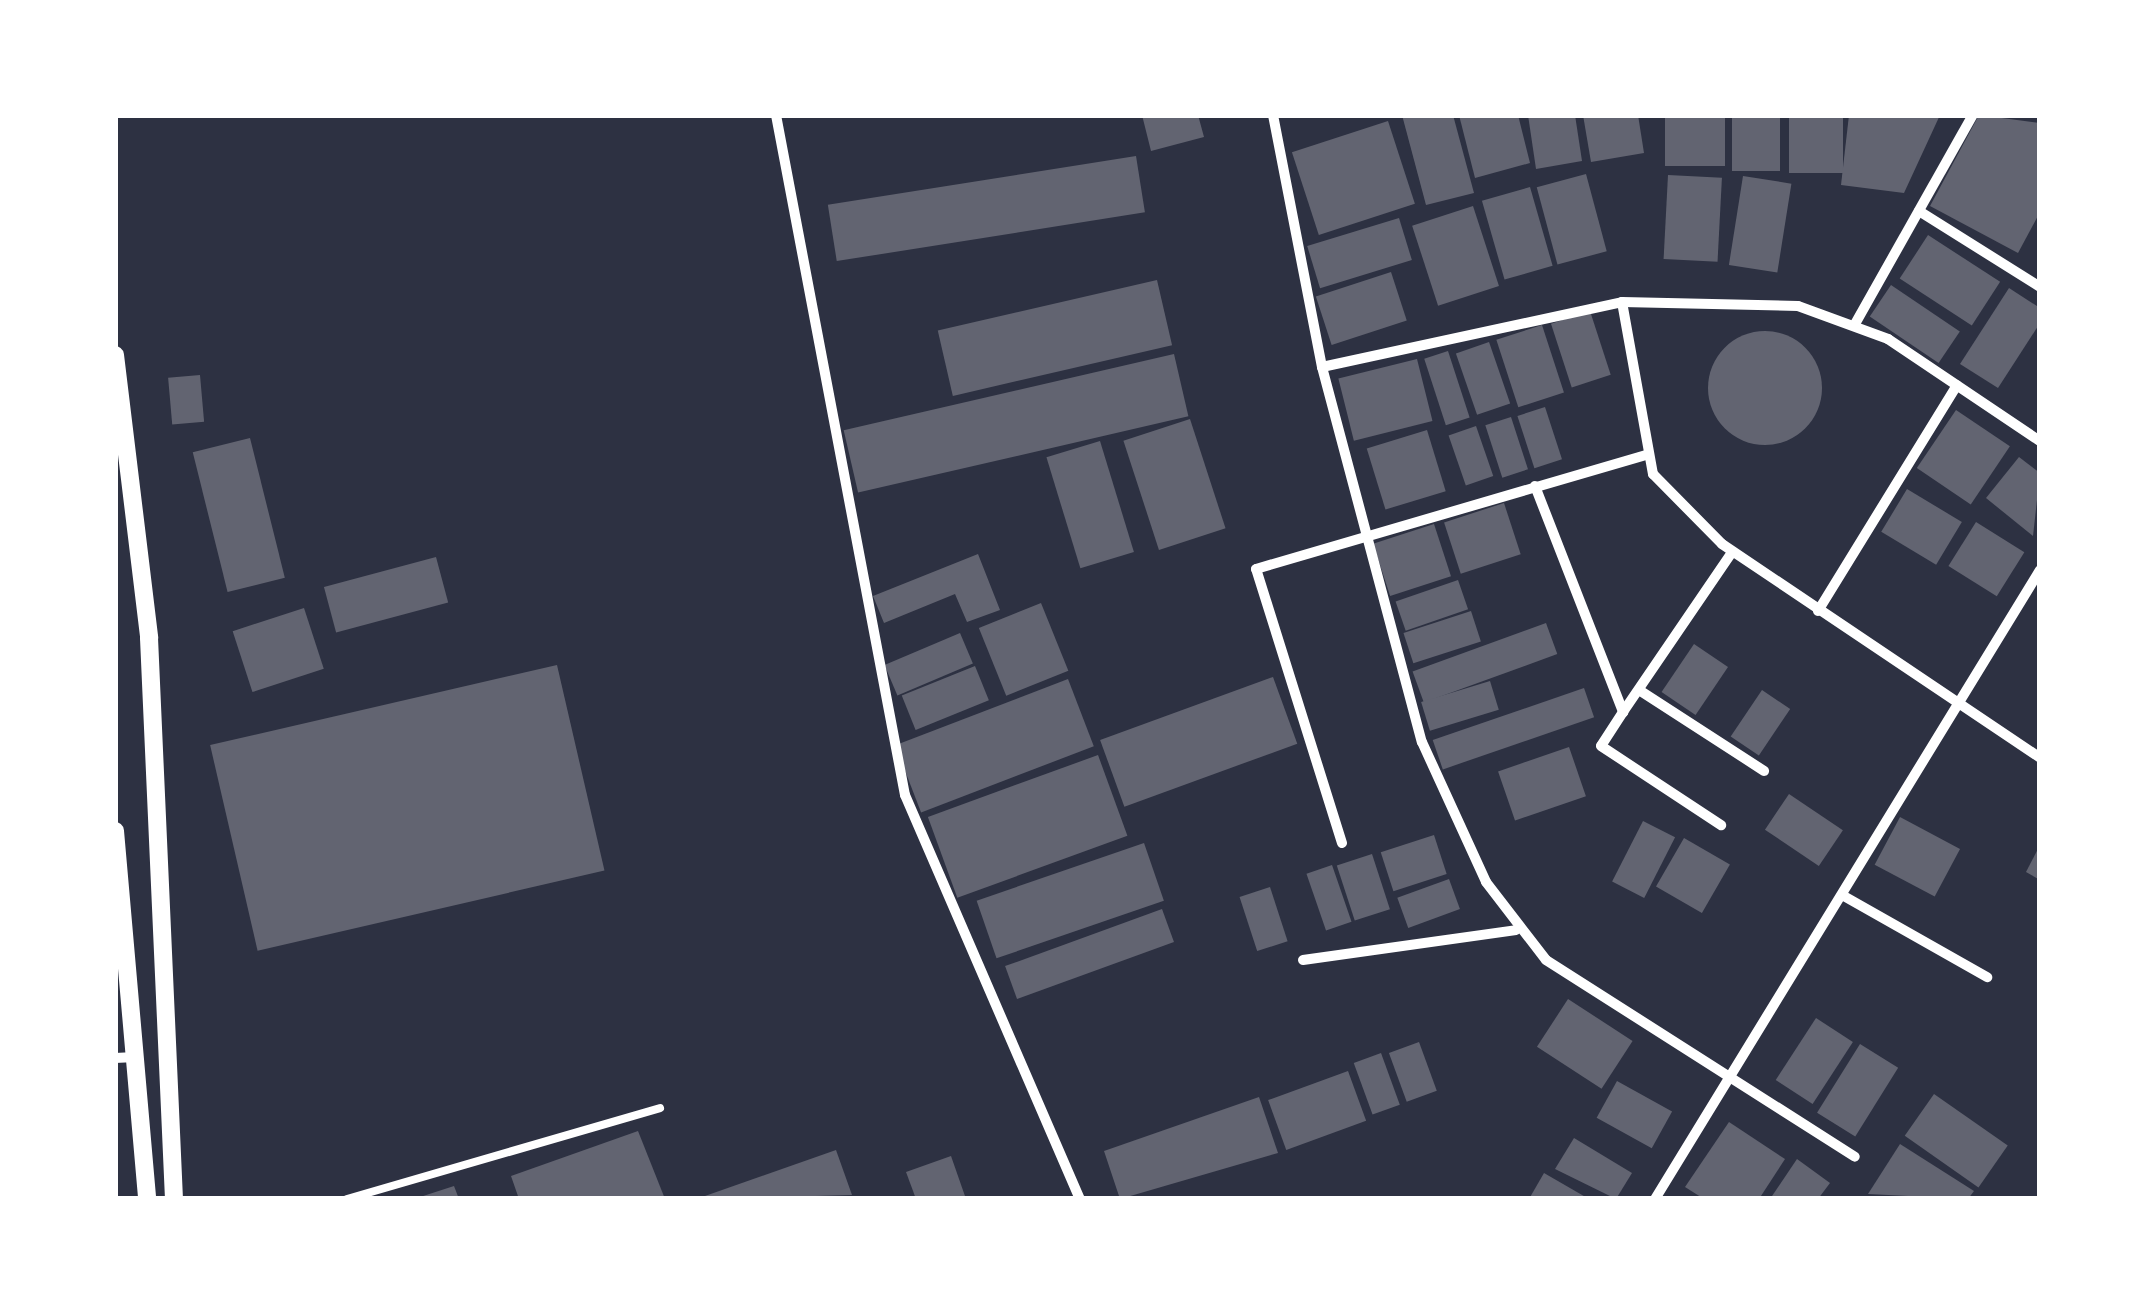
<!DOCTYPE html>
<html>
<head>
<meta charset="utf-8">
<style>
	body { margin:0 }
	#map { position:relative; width:2155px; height:1314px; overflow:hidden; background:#2d3142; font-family:"Titillium Web",sans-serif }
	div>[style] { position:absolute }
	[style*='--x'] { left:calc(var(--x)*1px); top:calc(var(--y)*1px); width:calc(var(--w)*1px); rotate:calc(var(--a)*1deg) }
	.building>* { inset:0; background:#626471; transform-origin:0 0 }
	.round { border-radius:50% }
	.service>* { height:8px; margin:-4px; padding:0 4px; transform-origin:4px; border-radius:4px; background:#fff }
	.minor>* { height:10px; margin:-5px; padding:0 5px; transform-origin:5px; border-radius:5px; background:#fff }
	.tertiary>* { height:18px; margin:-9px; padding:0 9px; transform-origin:9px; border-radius:9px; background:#fff }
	span { translate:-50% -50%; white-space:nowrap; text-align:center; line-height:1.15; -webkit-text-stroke:9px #fff; paint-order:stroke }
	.frame { position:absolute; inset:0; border:118px solid #fff; pointer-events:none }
</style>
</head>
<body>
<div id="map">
	<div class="building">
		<div style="clip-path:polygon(1142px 115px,1198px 115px,1204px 137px,1151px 151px)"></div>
		<div style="clip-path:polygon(1402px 115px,1453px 115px,1474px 193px,1426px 205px)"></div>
		<div style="clip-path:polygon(1459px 115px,1518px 115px,1530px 163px,1475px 178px)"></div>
		<div style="clip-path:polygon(1528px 115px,1575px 115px,1582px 161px,1536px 169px)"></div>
		<div style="clip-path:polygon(1583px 115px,1638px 115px,1644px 153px,1591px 162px)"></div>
		<div style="left:1665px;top:115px;width:60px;height:51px"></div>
		<div style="left:1732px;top:115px;width:48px;height:56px"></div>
		<div style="left:1789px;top:115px;width:54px;height:58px"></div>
		<div style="clip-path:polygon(1849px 115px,1940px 115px,1904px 193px,1841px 185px)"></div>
		<div style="clip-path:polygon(1979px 115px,2040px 123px,2040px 212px,2018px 253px,1930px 206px)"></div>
		<div style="left:1388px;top:121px;width:87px;height:101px;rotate:72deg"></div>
		<div style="left:1136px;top:156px;width:57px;height:312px;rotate:81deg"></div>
		<div style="left:1586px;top:174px;width:80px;height:51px;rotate:75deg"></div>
		<div style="left:1668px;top:175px;width:54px;height:84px;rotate:3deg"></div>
		<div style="left:1743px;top:176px;width:49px;height:90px;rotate:9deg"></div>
		<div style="left:1530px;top:187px;width:82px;height:50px;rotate:74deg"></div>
		<div style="left:1473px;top:206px;width:84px;height:64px;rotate:72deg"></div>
		<div style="left:1399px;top:218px;width:44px;height:96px;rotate:73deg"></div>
		<div style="left:1928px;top:235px;width:86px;height:52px;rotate:33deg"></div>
		<div style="left:1391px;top:272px;width:51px;height:79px;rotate:72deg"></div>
		<div style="left:1157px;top:280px;width:67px;height:225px;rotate:77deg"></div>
		<div style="left:1891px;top:285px;width:83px;height:38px;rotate:34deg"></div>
		<div style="clip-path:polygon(2009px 288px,2040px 308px,2040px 323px,1998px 388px,1960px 364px)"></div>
		<div style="left:1590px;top:311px;width:67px;height:41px;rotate:72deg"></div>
		<div style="left:1542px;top:325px;width:71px;height:48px;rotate:72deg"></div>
		<div class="round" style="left:1708px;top:331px;width:114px;height:114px"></div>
		<div style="left:1489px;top:342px;width:65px;height:35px;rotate:71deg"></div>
		<div style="left:1448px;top:351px;width:70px;height:25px;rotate:72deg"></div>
		<div style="left:1174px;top:354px;width:64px;height:339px;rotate:77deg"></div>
		<div style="left:1417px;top:359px;width:64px;height:81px;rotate:76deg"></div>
		<div style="left:200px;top:375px;width:47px;height:32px;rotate:85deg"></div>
		<div style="left:1545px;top:407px;width:55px;height:29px;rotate:72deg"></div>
		<div style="left:1956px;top:410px;width:65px;height:70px;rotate:34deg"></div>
		<div style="left:1511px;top:417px;width:55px;height:27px;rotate:72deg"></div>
		<div style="left:1190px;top:419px;width:115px;height:70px;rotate:72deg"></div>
		<div style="left:1476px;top:426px;width:53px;height:29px;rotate:71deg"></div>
		<div style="left:1427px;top:430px;width:64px;height:63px;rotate:73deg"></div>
		<div style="left:250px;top:438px;width:144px;height:59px;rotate:76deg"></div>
		<div style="left:1100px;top:441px;width:116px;height:56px;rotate:73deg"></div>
		<div style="clip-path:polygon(2019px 457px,2040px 473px,2033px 536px,1986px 498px)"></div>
		<div style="left:1907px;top:489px;width:64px;height:50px;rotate:31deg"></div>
		<div style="left:1504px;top:503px;width:54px;height:63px;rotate:72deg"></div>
		<div style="left:1976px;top:522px;width:57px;height:52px;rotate:32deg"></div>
		<div style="left:1434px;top:524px;width:55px;height:64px;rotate:72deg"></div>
		<div style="clip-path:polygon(978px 554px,1000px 610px,967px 622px,955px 594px,884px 623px,873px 596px)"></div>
		<div style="left:436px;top:557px;width:47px;height:116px;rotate:75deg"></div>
		<div style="left:1458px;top:580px;width:31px;height:66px;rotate:71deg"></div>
		<div style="left:1041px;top:603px;width:73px;height:67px;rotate:68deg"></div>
		<div style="left:304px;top:608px;width:64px;height:75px;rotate:72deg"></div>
		<div style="left:1471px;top:611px;width:32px;height:71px;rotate:72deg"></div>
		<div style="left:1546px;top:623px;width:33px;height:142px;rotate:70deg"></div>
		<div style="left:960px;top:633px;width:33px;height:82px;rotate:67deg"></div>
		<div style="left:1694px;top:644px;width:41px;height:58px;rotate:34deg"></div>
		<div style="left:557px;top:665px;width:211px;height:356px;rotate:77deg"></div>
		<div style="left:975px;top:666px;width:37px;height:79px;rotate:68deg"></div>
		<div style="left:1273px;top:677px;width:71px;height:184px;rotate:70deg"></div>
		<div style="left:1068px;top:679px;width:72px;height:185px;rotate:69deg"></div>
		<div style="left:1490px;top:681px;width:30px;height:72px;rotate:73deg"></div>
		<div style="left:1584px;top:688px;width:31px;height:160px;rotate:71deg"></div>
		<div style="left:1762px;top:690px;width:34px;height:56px;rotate:34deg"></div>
		<div style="left:1569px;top:747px;width:52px;height:75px;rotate:71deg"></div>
		<div style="left:1098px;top:755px;width:86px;height:181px;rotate:70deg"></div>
		<div style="left:1789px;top:794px;width:65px;height:43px;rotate:34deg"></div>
		<div style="left:1900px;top:817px;width:68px;height:54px;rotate:28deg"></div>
		<div style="left:1643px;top:821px;width:36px;height:68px;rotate:27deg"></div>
		<div style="left:1434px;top:835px;width:41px;height:56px;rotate:72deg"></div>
		<div style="left:1684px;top:838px;width:53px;height:56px;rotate:30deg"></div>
		<div style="left:1144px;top:843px;width:61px;height:177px;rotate:71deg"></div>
		<div style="clip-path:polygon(2040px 845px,2040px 880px,2026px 872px)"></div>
		<div style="left:1372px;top:854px;width:58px;height:37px;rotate:72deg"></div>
		<div style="left:1332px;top:865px;width:60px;height:27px;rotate:71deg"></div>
		<div style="left:1449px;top:879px;width:32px;height:55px;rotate:70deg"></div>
		<div style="left:1270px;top:887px;width:57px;height:32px;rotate:72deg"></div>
		<div style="left:1162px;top:909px;width:35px;height:167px;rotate:70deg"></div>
		<div style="left:1568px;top:999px;width:77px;height:57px;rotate:33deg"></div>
		<div style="left:1816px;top:1018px;width:44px;height:74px;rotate:33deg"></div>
		<div style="left:1419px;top:1042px;width:52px;height:32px;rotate:70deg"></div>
		<div style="left:1860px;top:1044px;width:45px;height:81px;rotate:32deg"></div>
		<div style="left:1381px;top:1053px;width:55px;height:29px;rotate:70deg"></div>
		<div style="left:1348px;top:1071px;width:53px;height:85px;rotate:70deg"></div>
		<div style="left:1617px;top:1081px;width:63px;height:42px;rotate:29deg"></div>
		<div style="left:1934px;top:1094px;width:90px;height:51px;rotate:35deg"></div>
		<div style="clip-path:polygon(1259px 1097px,1278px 1153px,1120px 1199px,1104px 1151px)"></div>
		<div style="clip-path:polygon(1729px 1122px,1785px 1159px,1759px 1199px,1704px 1199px,1685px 1187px)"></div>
		<div style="clip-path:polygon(638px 1131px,665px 1199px,519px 1199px,511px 1176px)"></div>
		<div style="clip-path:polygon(1574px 1138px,1632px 1173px,1616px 1199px,1555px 1169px)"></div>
		<div style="clip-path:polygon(1900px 1144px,1974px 1191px,1968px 1199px,1868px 1194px)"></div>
		<div style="clip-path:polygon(836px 1150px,852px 1195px,706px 1199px,705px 1196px)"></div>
		<div style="clip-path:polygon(951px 1156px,966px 1199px,916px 1199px,906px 1172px)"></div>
		<div style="clip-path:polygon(1797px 1159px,1830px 1183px,1818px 1199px,1770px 1199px)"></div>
		<div style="clip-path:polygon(1544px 1173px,1589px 1199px,1529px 1199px)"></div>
		<div style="clip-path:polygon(454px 1186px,459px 1199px,417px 1199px,417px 1198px)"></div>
	</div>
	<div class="service">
		<div style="--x:347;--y:1199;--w:326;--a:-16.2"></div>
	</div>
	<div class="minor">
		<div style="--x:776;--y:115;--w:692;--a:79.26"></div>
		<div style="--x:905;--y:795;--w:440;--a:66.6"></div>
		<div style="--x:1273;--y:115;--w:257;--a:79"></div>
		<div style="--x:1322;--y:367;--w:388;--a:75.1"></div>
		<div style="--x:1422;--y:742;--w:154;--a:65.4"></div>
		<div style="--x:1486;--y:882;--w:98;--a:52.4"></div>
		<div style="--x:1546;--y:960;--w:366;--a:32.5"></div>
		<div style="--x:1919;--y:211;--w:143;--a:32.1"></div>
		<div style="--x:1622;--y:302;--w:175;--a:79.8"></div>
		<div style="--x:1653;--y:474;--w:98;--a:45.4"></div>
		<div style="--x:1722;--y:544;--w:383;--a:33.9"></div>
		<div style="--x:1855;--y:324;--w:240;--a:-60.6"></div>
		<div style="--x:1322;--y:367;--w:307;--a:-12.2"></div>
		<div style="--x:1622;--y:302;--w:176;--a:1.3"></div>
		<div style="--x:1798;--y:306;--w:96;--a:20.1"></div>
		<div style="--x:1888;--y:339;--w:183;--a:33.9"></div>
		<div style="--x:1535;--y:486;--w:243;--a:68.7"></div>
		<div style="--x:1623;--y:712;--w:194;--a:-55.7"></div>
		<div style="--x:1818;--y:611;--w:265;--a:-58.4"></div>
		<div style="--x:1639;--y:690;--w:149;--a:32.9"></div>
		<div style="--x:1623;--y:712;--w:40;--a:122.9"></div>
		<div style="--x:1601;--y:746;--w:144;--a:33.4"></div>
		<div style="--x:1342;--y:843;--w:287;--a:-107.4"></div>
		<div style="--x:1256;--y:569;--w:409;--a:-16.3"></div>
		<div style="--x:1842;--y:895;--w:167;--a:29.5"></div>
		<div style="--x:1303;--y:960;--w:215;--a:-8"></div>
		<div style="--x:115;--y:1058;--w:20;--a:-3"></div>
		<div style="--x:1655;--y:1199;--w:737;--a:-58.53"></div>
	</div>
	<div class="tertiary">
		<div style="--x:115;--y:355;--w:285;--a:83.1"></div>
		<div style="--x:149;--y:638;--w:562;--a:87.45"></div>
		<div style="--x:115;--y:831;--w:369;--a:85"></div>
	</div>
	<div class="frame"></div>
</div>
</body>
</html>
